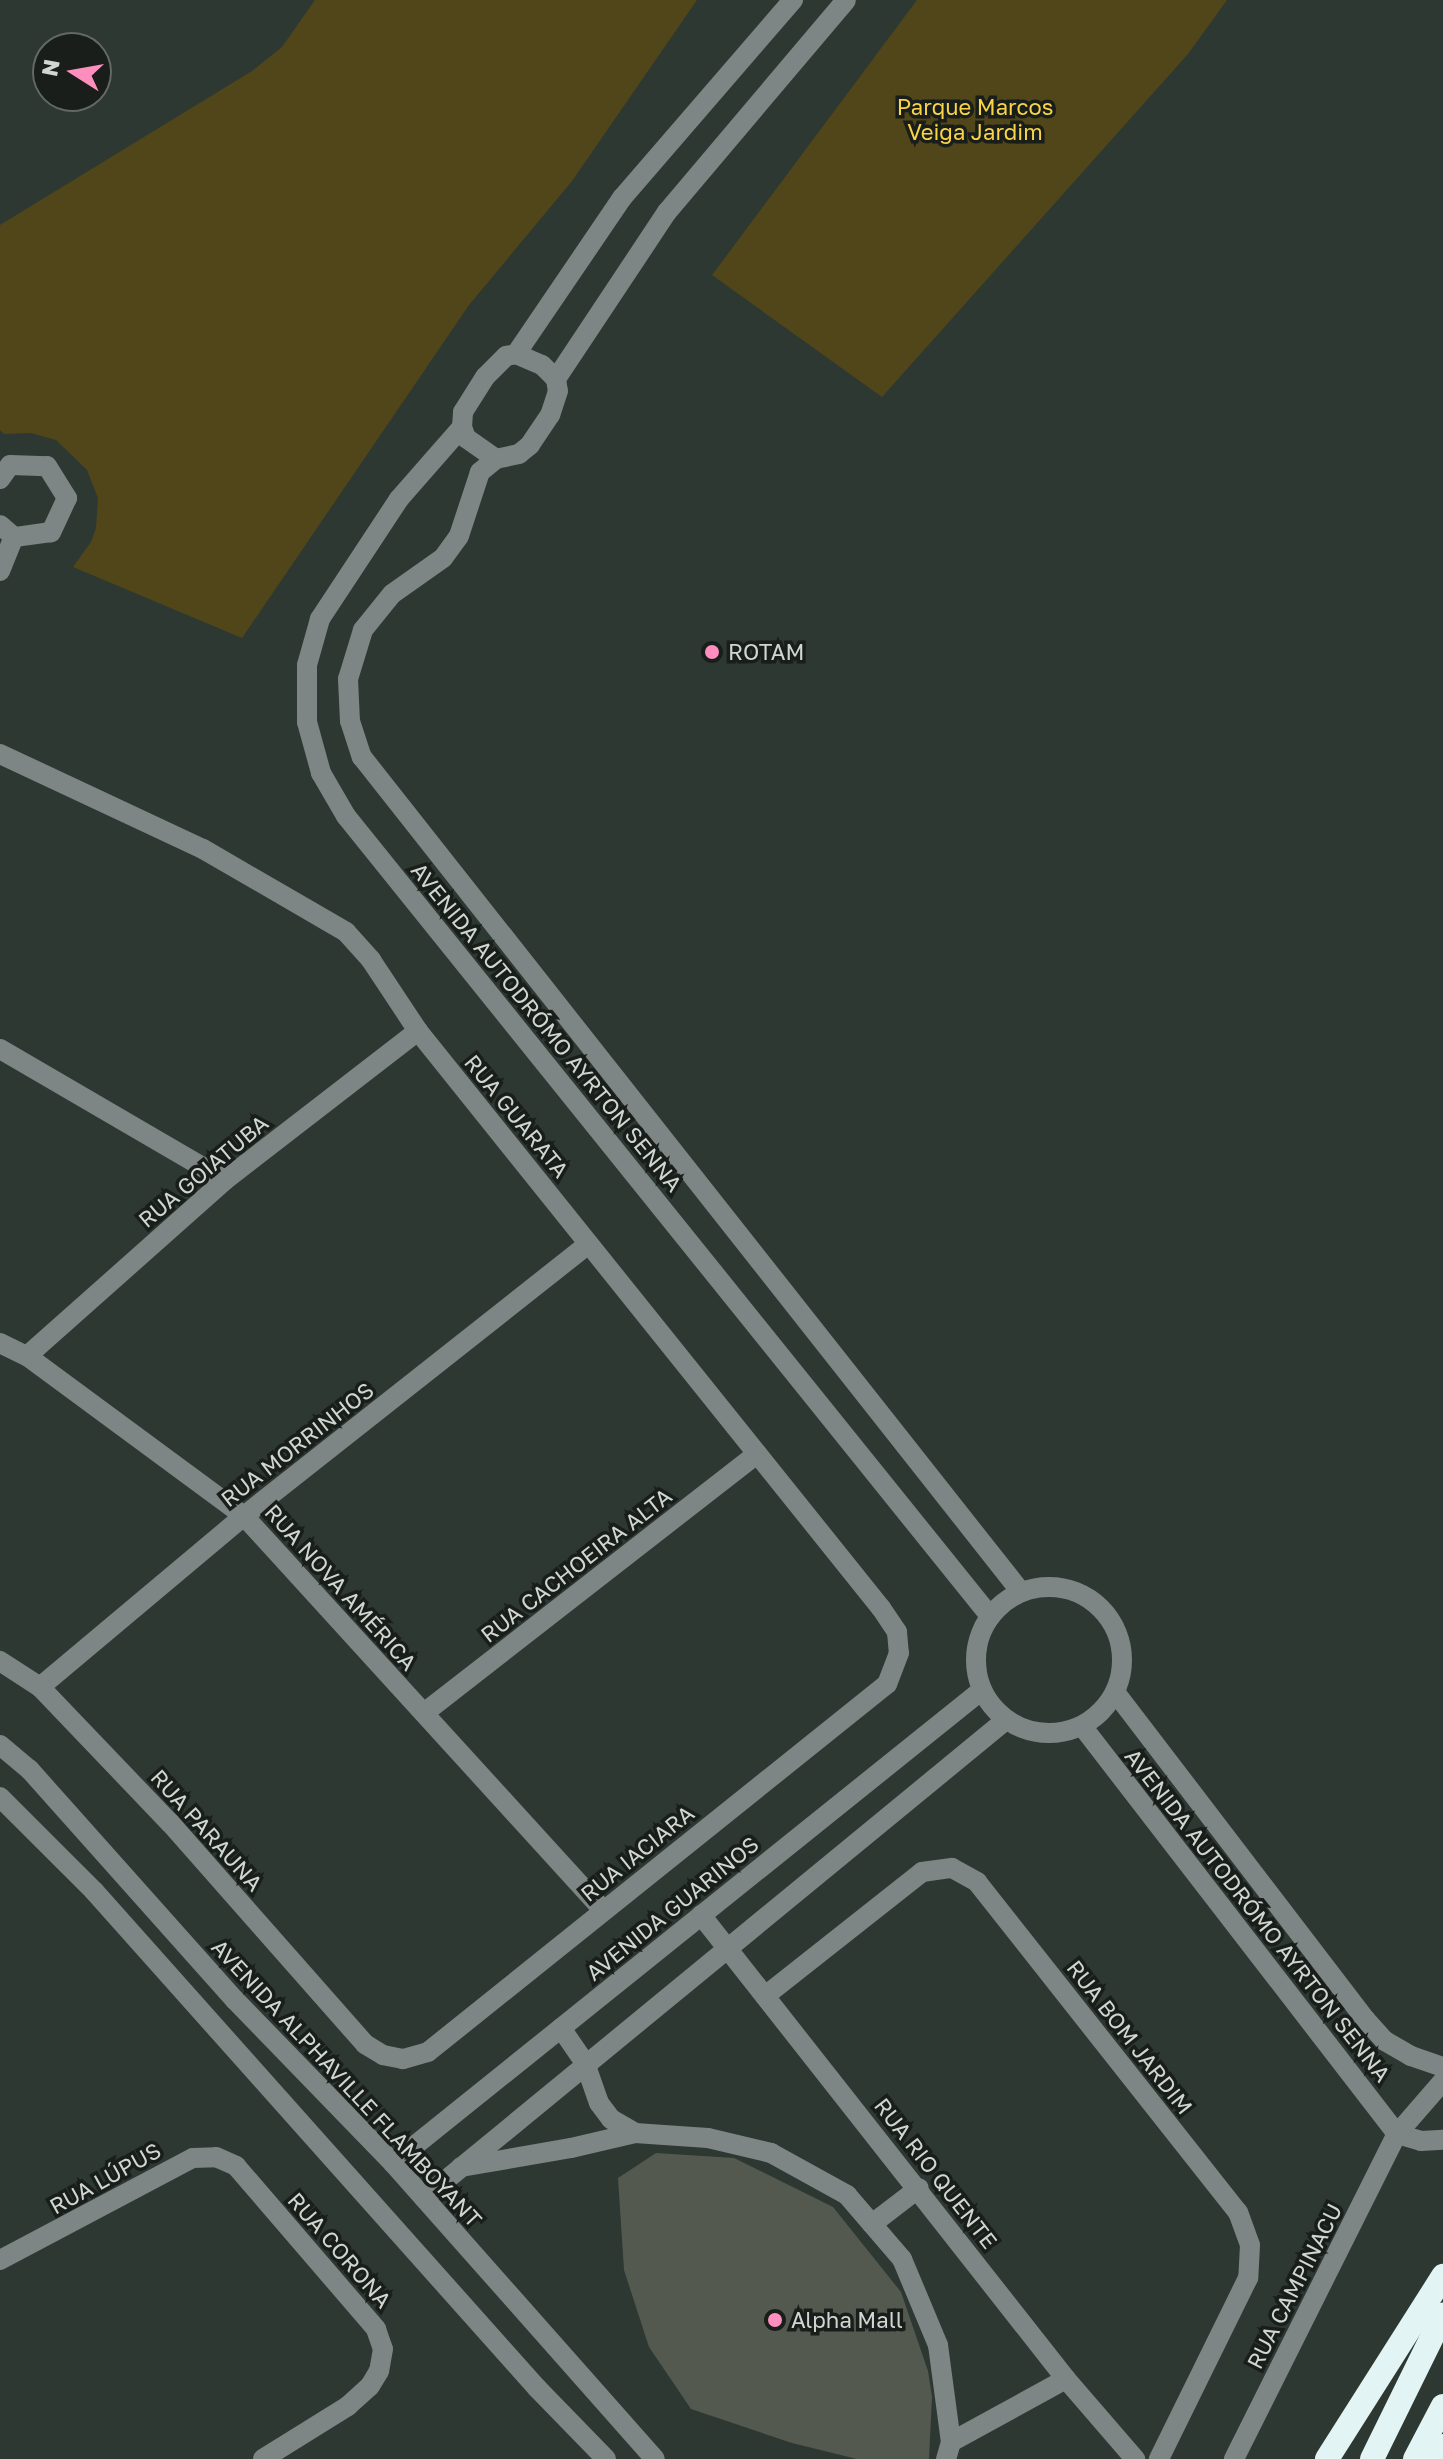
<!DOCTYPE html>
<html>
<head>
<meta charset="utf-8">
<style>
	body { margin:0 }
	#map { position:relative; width:1443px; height:2459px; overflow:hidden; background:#2d3832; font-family:"Golos Text",sans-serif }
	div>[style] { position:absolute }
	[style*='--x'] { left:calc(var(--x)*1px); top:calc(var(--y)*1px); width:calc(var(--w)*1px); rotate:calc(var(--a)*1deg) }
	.green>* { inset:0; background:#514619 }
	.building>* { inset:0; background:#54594f }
	.minor>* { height:20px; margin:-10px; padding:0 10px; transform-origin:10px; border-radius:10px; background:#7e8585 }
	.minor>.ring { margin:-10px; padding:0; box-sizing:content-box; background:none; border:20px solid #7e8585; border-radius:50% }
	.highway>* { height:24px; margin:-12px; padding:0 12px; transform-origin:12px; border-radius:12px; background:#e3f4f4 }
	.dots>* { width:22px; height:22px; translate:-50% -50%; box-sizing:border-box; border:4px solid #191e1b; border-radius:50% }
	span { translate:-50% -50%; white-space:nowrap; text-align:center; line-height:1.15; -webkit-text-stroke:7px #191e1b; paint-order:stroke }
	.park-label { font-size:22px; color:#f8d446 }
	.poi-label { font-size:22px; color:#d0d7d3 }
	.left { translate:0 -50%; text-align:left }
	.street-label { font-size:22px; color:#d0d7d3 }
	.north { position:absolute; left:32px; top:32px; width:80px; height:80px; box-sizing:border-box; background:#191e1b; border:2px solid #626865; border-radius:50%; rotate:281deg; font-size:22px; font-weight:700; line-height:32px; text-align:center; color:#d0d7d3 }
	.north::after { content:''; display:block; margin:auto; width:28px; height:36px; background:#fd8ebe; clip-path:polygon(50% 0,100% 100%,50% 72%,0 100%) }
</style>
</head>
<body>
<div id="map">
	<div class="green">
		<div style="clip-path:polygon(315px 0,697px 0,572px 181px,469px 305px,242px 638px,73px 567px,91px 542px,96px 528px,98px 498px,87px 470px,56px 440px,31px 433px,4px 434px,0 430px,0 225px,252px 71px,282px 47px)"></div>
		<div style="clip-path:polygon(917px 0,1227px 0,1188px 54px,882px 397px,712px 275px)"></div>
	</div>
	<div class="building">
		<div style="clip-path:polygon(656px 2153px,734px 2158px,833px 2207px,901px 2292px,928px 2371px,932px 2397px,929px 2459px,857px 2459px,792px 2443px,691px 2409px,649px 2347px,624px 2270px,618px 2178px)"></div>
	</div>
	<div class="minor">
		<div style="--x:516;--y:354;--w:189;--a:-55.8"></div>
		<div style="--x:622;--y:198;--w:262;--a:-49.2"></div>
		<div style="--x:516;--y:354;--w:28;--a:23"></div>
		<div style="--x:542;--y:365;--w:20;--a:45"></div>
		<div style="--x:556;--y:379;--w:12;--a:81"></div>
		<div style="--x:558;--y:391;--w:25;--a:108"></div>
		<div style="--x:550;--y:415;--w:36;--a:124"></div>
		<div style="--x:530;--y:445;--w:14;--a:141"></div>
		<div style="--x:519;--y:454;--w:24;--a:168"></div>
		<div style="--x:496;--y:459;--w:37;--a:-145"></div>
		<div style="--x:466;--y:438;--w:12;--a:-110"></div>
		<div style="--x:462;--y:427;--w:15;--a:-86"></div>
		<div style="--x:463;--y:412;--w:41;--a:-57.8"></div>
		<div style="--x:485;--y:377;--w:30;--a:-45"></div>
		<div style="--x:506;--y:356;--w:10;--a:-11"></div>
		<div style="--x:556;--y:379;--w:201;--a:-56.4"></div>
		<div style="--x:667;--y:212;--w:277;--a:-49.8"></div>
		<div style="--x:462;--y:427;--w:96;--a:131.2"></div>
		<div style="--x:399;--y:499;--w:144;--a:123.4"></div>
		<div style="--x:320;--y:619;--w:48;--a:105.8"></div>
		<div style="--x:307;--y:665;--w:57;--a:90"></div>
		<div style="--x:307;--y:722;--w:53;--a:74.6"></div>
		<div style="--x:321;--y:773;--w:50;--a:59.8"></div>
		<div style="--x:346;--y:816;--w:1027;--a:51.17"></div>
		<div style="--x:496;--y:459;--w:21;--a:141"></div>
		<div style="--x:480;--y:472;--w:67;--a:108.2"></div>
		<div style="--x:459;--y:536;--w:27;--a:126"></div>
		<div style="--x:443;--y:558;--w:62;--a:144.8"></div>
		<div style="--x:392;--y:594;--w:46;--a:128.9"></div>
		<div style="--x:363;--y:630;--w:51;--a:107"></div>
		<div style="--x:348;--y:679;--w:42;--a:87.3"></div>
		<div style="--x:350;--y:721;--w:38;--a:72"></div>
		<div style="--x:362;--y:757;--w:1064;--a:51.72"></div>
		<div style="--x:0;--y:479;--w:17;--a:-54"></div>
		<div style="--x:10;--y:465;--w:37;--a:2"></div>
		<div style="--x:47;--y:466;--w:38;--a:58"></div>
		<div style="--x:67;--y:498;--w:38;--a:115"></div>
		<div style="--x:51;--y:532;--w:37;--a:172"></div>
		<div style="--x:14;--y:537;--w:18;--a:-139"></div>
		<div style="--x:0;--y:571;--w:37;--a:-68"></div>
		<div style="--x:0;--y:754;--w:224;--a:25.1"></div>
		<div style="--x:203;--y:849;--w:165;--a:30.1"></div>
		<div style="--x:346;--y:932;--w:38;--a:48"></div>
		<div style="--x:371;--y:960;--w:85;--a:56.5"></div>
		<div style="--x:418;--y:1031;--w:740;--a:51.26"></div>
		<div style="--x:881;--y:1608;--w:29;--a:56"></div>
		<div style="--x:897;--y:1632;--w:21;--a:85"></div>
		<div style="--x:899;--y:1653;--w:33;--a:111"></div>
		<div style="--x:887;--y:1684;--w:588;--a:141.28"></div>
		<div style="--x:428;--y:2052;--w:26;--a:164"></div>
		<div style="--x:403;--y:2059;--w:20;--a:-169"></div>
		<div style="--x:383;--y:2055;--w:21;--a:-149"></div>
		<div style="--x:365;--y:2044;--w:295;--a:-131.4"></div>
		<div style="--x:170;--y:1823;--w:188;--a:-133.7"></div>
		<div style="--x:40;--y:1687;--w:48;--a:-147"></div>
		<div style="--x:0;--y:1049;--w:260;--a:30.2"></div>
		<div style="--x:0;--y:1343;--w:30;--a:26"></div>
		<div style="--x:27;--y:1356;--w:270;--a:36.4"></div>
		<div style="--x:244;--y:1516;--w:534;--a:47.65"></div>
		<div style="--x:27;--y:1356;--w:265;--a:-41.6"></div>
		<div style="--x:225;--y:1180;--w:244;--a:-37.7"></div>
		<div class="ring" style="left:976px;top:1587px;width:126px;height:126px"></div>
		<div style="--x:40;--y:1687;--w:266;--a:-40"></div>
		<div style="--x:244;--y:1516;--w:439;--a:-38.3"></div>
		<div style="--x:1115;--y:1692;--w:412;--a:52.6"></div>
		<div style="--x:1365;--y:2019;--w:30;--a:48"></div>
		<div style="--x:1385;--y:2041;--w:30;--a:30"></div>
		<div style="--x:1411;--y:2056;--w:34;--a:19"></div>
		<div style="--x:424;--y:1713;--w:422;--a:-37.9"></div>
		<div style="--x:1082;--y:1726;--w:515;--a:52.33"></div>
		<div style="--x:0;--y:1745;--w:38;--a:40"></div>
		<div style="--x:29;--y:1769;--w:310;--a:48.3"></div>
		<div style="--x:235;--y:2000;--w:227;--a:45.9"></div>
		<div style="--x:393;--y:2163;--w:395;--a:48.5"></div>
		<div style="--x:0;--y:1797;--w:133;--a:45"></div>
		<div style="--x:94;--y:1891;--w:666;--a:48.29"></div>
		<div style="--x:537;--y:2388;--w:99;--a:45.8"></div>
		<div style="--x:701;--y:1915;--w:590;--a:51.81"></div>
		<div style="--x:1066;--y:2379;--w:106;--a:49.2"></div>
		<div style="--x:765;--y:1996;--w:200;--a:-38.3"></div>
		<div style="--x:922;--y:1872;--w:30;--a:-8"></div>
		<div style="--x:952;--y:1868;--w:29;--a:29"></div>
		<div style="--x:977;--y:1882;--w:421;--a:51.7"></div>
		<div style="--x:1238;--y:2212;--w:35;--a:70"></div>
		<div style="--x:1250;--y:2245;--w:33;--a:93"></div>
		<div style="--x:1248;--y:2278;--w:202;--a:116.2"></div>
		<div style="--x:561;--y:2028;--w:42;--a:55.6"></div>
		<div style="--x:585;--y:2063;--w:42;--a:70.7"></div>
		<div style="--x:599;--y:2103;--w:20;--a:53"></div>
		<div style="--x:611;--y:2119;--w:28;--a:30"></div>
		<div style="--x:1397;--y:2134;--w:25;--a:16"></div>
		<div style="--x:1421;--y:2141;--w:22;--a:-3"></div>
		<div style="--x:393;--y:2163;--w:755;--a:-38.77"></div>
		<div style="--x:461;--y:2167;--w:112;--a:-9.8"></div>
		<div style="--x:571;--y:2148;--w:66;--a:-13.2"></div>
		<div style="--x:635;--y:2133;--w:73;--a:3.9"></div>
		<div style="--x:708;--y:2138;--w:65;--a:13.4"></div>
		<div style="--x:771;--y:2153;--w:87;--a:28.9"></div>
		<div style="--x:847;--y:2195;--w:84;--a:49.3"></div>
		<div style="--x:902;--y:2259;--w:93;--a:67.3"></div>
		<div style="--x:938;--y:2345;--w:98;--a:82.4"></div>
		<div style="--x:951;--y:2442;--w:18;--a:106"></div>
		<div style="--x:424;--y:2198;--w:753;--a:-39.4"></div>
		<div style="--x:872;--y:2224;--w:59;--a:-37.5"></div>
		<div style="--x:0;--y:2260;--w:218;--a:-27.9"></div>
		<div style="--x:193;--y:2158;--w:23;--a:-2"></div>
		<div style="--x:216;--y:2157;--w:22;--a:24"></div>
		<div style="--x:236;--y:2166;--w:215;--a:49.3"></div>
		<div style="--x:376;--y:2329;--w:21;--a:71"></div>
		<div style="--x:383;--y:2349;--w:22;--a:100"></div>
		<div style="--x:379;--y:2371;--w:17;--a:121"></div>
		<div style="--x:370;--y:2386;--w:30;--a:138"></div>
		<div style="--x:348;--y:2406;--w:100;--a:148.1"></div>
		<div style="--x:951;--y:2442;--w:131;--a:-28.7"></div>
		<div style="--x:1234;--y:2459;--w:364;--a:-63.4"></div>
		<div style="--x:1397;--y:2134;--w:70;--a:-49"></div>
	</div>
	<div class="highway">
		<div style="--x:1327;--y:2459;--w:217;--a:-57.6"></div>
		<div style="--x:1372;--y:2459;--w:161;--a:-63.8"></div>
		<div style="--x:1415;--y:2459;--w:60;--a:-62.2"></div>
		<div style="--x:1438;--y:2459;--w:14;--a:-69"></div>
	</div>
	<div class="dots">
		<div style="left:712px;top:652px;background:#fd8ebe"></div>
		<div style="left:775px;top:2320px;background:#fd8ebe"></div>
	</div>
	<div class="park-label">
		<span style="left:975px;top:119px">Parque Marcos<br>Veiga Jardim</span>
	</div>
	<div class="poi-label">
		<span class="left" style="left:728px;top:652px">ROTAM</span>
		<span class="left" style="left:791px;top:2320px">Alpha Mall</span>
	</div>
	<div class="street-label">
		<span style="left:547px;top:1027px;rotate:51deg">AVENIDA AUTODRÓMO AYRTON SENNA</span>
		<span style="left:517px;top:1116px;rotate:51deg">RUA GUARATA</span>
		<span style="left:203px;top:1171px;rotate:-40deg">RUA GOIATUBA</span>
		<span style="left:297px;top:1444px;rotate:-38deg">RUA MORRINHOS</span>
		<span style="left:576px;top:1565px;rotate:-38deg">RUA CACHOEIRA ALTA</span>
		<span style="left:341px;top:1587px;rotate:48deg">RUA NOVA AMÉRICA</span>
		<span style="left:207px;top:1830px;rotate:48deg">RUA PARAUNA</span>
		<span style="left:637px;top:1853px;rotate:-39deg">RUA IACIARA</span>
		<span style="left:672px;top:1908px;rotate:-39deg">AVENIDA GUARINOS</span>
		<span style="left:1258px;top:1915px;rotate:52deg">AVENIDA AUTODRÓMO AYRTON SENNA</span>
		<span style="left:1130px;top:2037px;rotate:52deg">RUA BOM JARDIM</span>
		<span style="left:347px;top:2083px;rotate:47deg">AVENIDA ALPHAVILLE FLAMBOYANT</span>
		<span style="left:936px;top:2173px;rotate:52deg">RUA RIO QUENTE</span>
		<span style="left:105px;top:2178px;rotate:-29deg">RUA LÚPUS</span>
		<span style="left:340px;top:2250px;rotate:49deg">RUA CORONA</span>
		<span style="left:1294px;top:2286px;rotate:-63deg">RUA CAMPINACU</span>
	</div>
	<div class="north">N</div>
</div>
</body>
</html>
